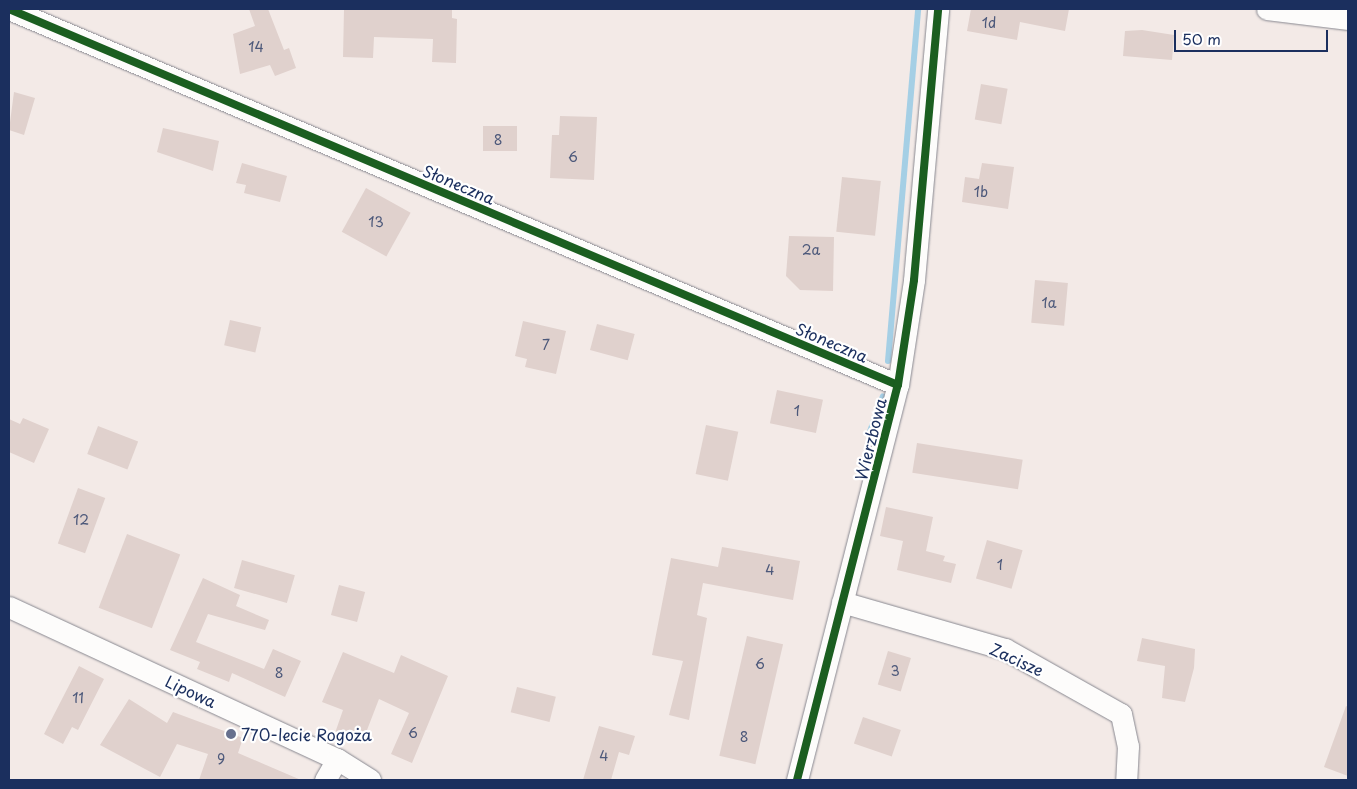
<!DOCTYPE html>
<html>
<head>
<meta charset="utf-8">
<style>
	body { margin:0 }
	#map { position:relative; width:1357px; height:789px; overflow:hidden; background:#f3eae7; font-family:"Playpen Sans",sans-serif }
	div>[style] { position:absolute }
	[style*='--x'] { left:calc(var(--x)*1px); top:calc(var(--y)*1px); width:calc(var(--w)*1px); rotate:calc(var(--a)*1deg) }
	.stream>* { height:6px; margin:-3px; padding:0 3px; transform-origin:3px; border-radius:3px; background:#a5cfe5 }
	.building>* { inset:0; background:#e0d1cd; transform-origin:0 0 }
	.roads { filter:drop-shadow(0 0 1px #888890) drop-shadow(0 0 1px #888890) }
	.minor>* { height:21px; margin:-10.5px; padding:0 10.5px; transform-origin:10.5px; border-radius:10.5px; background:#fdfcfb }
	.cycleway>* { height:8px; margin:-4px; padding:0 4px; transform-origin:4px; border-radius:4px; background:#1b5e20 }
	.dots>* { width:14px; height:14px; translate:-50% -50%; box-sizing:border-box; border:2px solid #fff; border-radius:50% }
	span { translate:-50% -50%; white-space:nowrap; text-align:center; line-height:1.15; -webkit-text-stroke:4.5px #fff; paint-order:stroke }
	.number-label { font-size:14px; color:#4c587a }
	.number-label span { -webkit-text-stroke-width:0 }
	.street-label { font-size:16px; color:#1b2f5e }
	.poi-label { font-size:16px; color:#1b2f5e }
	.left { translate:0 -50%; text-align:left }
	.frame { position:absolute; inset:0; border:10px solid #1b2f5e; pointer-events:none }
	.scale { position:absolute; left:1174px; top:30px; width:154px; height:22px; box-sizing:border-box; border:2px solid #1b2f5e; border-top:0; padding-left:6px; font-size:15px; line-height:18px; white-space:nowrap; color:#1b2f5e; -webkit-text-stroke:4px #fff; paint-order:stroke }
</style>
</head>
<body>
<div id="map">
	<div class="stream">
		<div style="--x:888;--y:361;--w:353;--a:-85.1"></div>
		<div style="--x:869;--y:434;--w:40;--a:-69.8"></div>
	</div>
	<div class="building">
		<div style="clip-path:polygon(249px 9px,268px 9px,284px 50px,289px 48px,296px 68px,275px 76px,270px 65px,240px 74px,233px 34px,255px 26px)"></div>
		<div style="clip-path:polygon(344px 9px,452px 9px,452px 18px,457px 19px,456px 63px,432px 62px,433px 39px,374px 37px,373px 58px,343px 57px)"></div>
		<div style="clip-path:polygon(971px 9px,1069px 9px,1065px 31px,1020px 22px,1017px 40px,967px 31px)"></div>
		<div style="clip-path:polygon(1142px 30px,1174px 35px,1172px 60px,1123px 56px,1125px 31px)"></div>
		<div style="left:981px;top:84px;width:27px;height:36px;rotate:10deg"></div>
		<div style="clip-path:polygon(14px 92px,35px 98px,24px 135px,9px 130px)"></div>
		<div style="clip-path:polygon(560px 116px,597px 117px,594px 180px,550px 178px,552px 135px,559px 135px)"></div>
		<div style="left:483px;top:126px;width:34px;height:25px"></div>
		<div style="clip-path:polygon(163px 128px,219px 141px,213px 171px,157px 152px)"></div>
		<div style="clip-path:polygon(242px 163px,287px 176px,280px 202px,244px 193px,246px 185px,236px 183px)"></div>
		<div style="clip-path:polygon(982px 163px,1014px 167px,1008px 209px,962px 202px,965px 177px,979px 179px)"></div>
		<div style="left:842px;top:177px;width:39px;height:55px;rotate:6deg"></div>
		<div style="left:366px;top:188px;width:51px;height:50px;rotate:29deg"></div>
		<div style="clip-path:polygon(789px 236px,834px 237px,833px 291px,800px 290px,786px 276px)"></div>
		<div style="left:1035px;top:280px;width:33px;height:43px;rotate:5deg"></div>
		<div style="left:230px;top:320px;width:32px;height:26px;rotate:13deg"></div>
		<div style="clip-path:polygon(523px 321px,566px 331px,556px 374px,525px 367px,527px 359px,515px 356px)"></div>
		<div style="left:597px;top:324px;width:39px;height:27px;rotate:15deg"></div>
		<div style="left:777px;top:390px;width:47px;height:34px;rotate:12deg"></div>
		<div style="clip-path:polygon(23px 418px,49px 429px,34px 463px,9px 452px,9px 419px,20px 424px)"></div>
		<div style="left:706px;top:425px;width:33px;height:50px;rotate:12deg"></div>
		<div style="left:98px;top:426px;width:43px;height:30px;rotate:21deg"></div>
		<div style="left:917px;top:443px;width:107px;height:30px;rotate:9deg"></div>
		<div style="left:78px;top:488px;width:29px;height:59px;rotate:20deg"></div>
		<div style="clip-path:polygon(886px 507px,933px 517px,926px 551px,945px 556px,943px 561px,956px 564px,951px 583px,897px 570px,903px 541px,880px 536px)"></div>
		<div style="left:127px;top:534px;width:57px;height:79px;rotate:21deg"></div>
		<div style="left:987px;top:540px;width:37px;height:40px;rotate:16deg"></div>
		<div style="clip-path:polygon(722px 547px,800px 561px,793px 600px,703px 583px,697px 615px,707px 618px,689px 720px,669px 715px,683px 661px,652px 655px,671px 558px,718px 567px)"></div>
		<div style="left:242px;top:560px;width:55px;height:29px;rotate:16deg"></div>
		<div style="clip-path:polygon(203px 578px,240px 595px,236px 606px,269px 620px,265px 630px,208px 614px,196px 642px,264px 669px,273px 649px,301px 661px,285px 697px,232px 673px,229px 682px,197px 669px,200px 662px,170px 650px)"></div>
		<div style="left:339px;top:585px;width:27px;height:31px;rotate:15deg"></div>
		<div style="left:747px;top:636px;width:37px;height:123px;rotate:13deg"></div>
		<div style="clip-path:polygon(1142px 638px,1195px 649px,1194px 668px,1185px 702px,1162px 698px,1165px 666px,1137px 661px)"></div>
		<div style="left:888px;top:651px;width:24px;height:35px;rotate:17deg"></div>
		<div style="clip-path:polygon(343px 652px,394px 673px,401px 655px,448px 676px,412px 763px,391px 754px,409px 713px,379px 699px,362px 743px,335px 733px,343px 710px,322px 702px)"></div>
		<div style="clip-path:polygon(79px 666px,104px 679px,78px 730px,72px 727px,63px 744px,44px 734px)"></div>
		<div style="left:517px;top:687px;width:40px;height:26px;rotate:14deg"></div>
		<div style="clip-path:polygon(129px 699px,167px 723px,173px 712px,243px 738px,238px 753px,301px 780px,199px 780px,208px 754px,177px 744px,160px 777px,100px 745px)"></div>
		<div style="clip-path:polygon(1346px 706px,1348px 707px,1348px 776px,1324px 767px)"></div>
		<div style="left:863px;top:717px;width:40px;height:28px;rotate:19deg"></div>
		<div style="clip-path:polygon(599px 726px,635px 736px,629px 755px,619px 752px,611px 780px,583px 780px)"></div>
	</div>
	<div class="roads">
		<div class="minor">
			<div style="--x:9;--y:9;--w:965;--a:22.93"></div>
			<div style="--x:1267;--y:9;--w:82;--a:7"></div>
			<div style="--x:842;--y:602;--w:170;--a:16.1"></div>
			<div style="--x:1005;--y:649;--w:133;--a:29.3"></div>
			<div style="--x:1121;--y:714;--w:33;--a:78"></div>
			<div style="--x:1128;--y:746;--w:34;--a:93"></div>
			<div style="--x:9;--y:607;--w:362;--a:24.9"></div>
			<div style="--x:337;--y:759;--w:39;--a:32"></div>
			<div style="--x:325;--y:780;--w:24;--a:-60"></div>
			<div style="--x:797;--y:780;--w:408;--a:-75.7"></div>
			<div style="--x:898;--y:385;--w:106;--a:-81.3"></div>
			<div style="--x:914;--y:280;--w:272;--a:-84.9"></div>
		</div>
	</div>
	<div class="cycleway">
		<div style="--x:9;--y:9;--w:965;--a:22.93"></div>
		<div style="--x:797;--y:780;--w:408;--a:-75.7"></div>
		<div style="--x:898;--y:385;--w:106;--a:-81.3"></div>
		<div style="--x:914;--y:280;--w:272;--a:-84.9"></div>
	</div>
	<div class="dots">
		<div style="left:231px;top:734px;background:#67708e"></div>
	</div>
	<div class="number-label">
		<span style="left:989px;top:23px">1d</span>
		<span style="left:256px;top:47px">14</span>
		<span style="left:498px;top:140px">8</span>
		<span style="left:573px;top:157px">6</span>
		<span style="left:981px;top:192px">1b</span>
		<span style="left:376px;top:222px">13</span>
		<span style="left:811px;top:250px">2a</span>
		<span style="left:1049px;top:303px">1a</span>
		<span style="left:546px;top:345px">7</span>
		<span style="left:797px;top:411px">1</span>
		<span style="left:81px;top:520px">12</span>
		<span style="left:1000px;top:565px">1</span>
		<span style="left:770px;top:570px">4</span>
		<span style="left:760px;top:664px">6</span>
		<span style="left:895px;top:671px">3</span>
		<span style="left:279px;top:673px">8</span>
		<span style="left:78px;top:698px">11</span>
		<span style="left:413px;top:733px">6</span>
		<span style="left:744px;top:737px">8</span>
		<span style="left:604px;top:756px">4</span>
		<span style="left:221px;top:759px">9</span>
	</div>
	<div class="street-label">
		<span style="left:459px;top:184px;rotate:23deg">Słoneczna</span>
		<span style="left:832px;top:342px;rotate:23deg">Słoneczna</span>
		<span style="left:870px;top:439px;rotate:-76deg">Wierzbowa</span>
		<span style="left:1017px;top:659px;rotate:25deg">Zacisze</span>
		<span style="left:191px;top:691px;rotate:25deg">Lipowa</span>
	</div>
	<div class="poi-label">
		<span class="left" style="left:241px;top:734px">770-lecie Rogoża</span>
	</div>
	<div class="frame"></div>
	<div class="scale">50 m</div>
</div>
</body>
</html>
